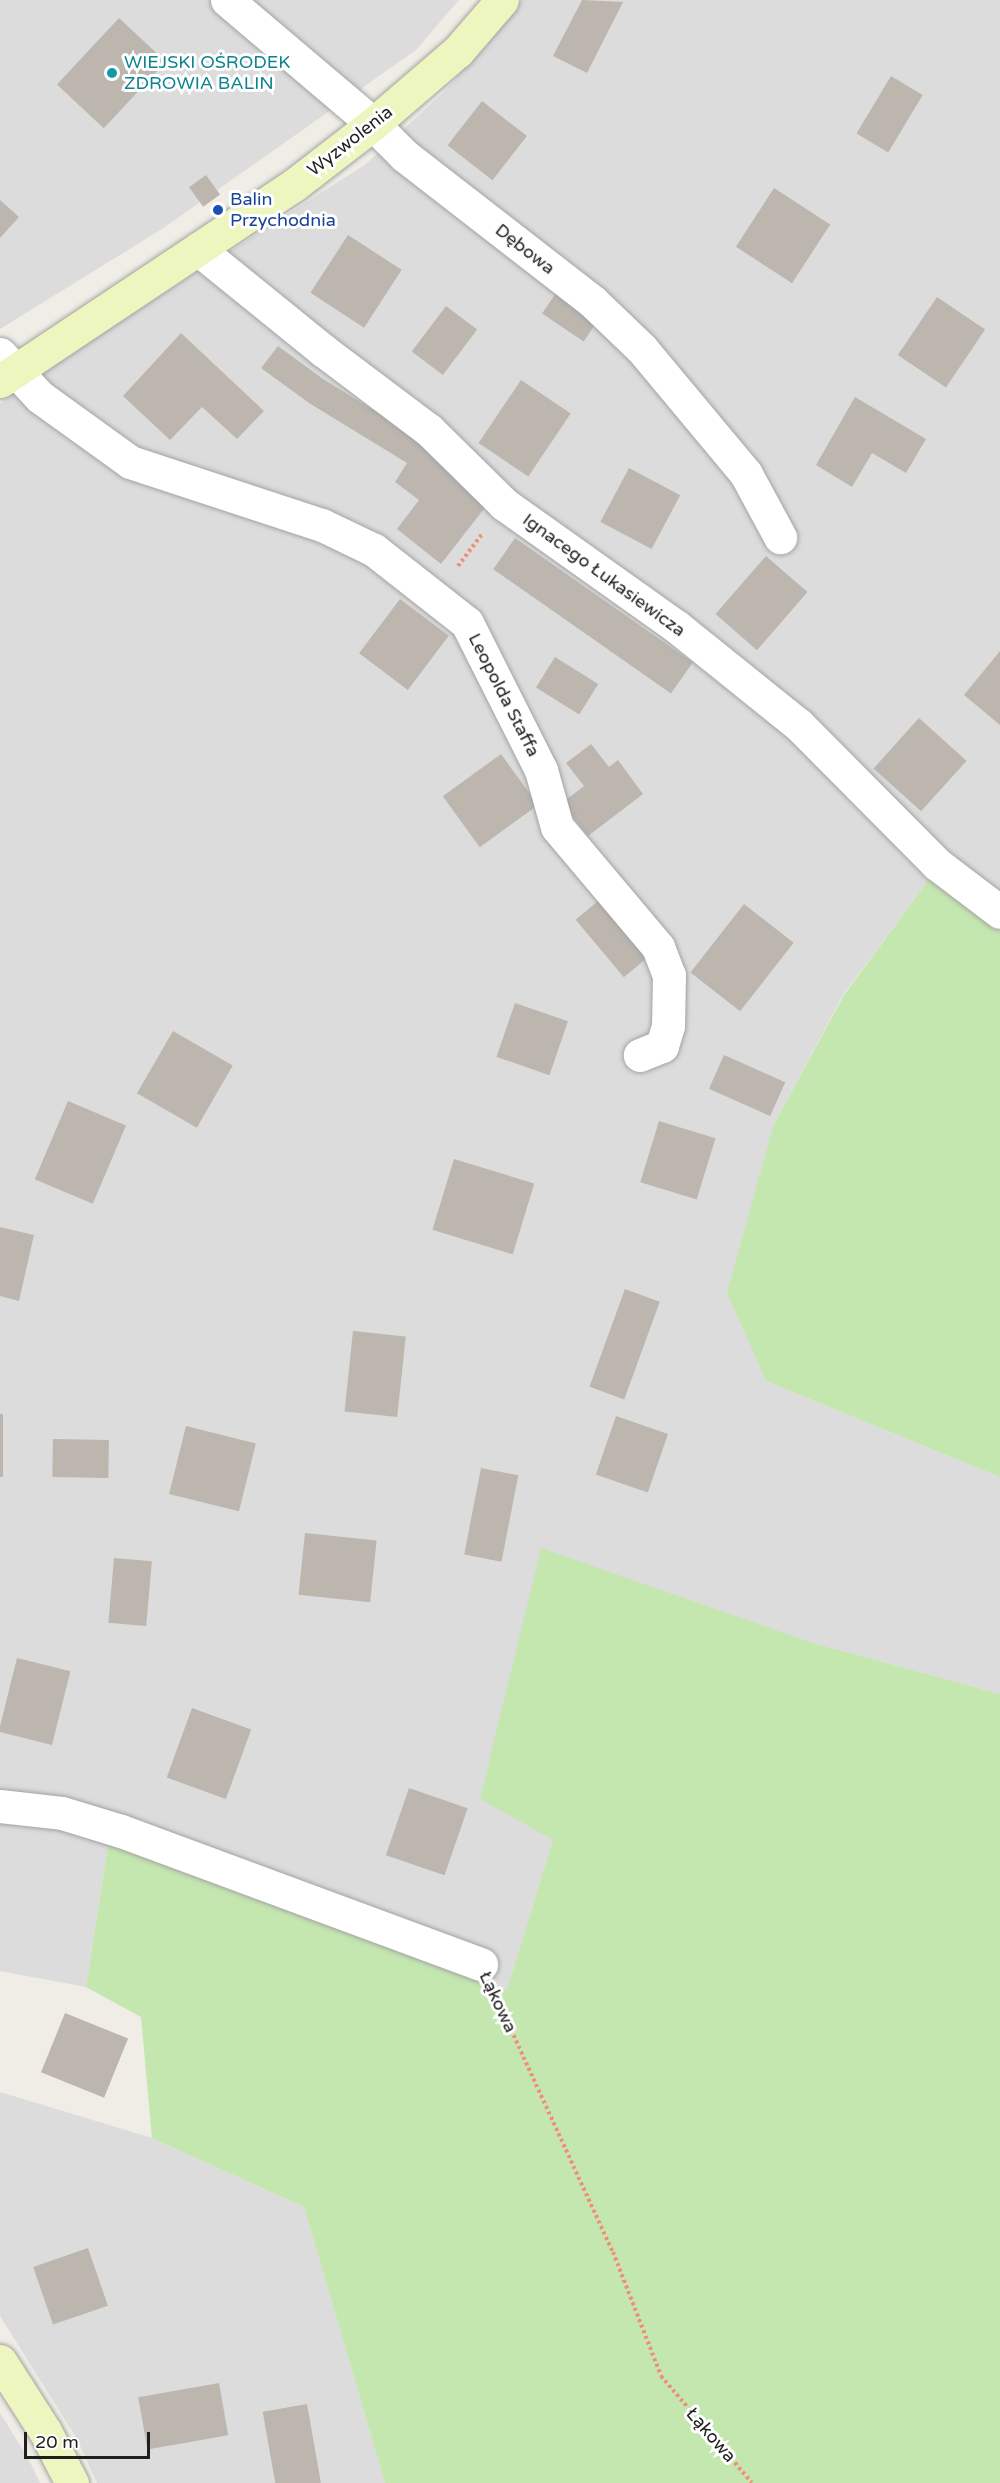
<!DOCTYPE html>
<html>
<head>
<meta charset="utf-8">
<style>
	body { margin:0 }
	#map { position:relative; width:1000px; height:2483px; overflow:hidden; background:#efede6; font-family:"Varela Round",sans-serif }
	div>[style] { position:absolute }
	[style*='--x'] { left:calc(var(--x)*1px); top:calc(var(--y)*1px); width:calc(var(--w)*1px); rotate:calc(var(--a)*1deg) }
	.residential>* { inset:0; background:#dddcdc }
	.grass>* { inset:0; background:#c4e6af }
	.building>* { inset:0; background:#bcb6af; transform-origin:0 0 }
	.path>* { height:4px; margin-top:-2px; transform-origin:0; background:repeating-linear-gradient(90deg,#f18f76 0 3px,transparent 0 6px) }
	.roads { filter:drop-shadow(0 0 2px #a3a3a3) drop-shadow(0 0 2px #a3a3a3) }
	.street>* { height:33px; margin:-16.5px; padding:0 16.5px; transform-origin:16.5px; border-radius:16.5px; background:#fff }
	.secondary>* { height:33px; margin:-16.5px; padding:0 16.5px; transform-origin:16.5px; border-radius:16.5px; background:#edf6be }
	.dots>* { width:16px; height:16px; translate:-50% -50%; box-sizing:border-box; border:3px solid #fff; border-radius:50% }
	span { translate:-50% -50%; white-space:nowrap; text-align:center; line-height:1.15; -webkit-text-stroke:6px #fff; paint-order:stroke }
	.culture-label { font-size:18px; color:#0d838f }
	.left { translate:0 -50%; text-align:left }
	.street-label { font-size:18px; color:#1f1f1f }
	.transit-label { font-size:18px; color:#164399 }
	.scale { position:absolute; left:24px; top:2432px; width:126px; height:27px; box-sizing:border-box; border:3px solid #1f1f1f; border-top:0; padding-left:8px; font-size:18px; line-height:21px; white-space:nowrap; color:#1f1f1f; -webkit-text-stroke:4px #fff; paint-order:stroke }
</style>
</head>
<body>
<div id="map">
	<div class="residential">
		<div style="clip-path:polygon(0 0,459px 0,416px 50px,162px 229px,0 329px)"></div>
		<div style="clip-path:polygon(522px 0,1000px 0,1000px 926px,932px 875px,843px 995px,773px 1126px,728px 1293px,766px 1381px,1000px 1477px,1000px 1694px,813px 1643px,553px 1840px,507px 1990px,109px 1839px,86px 1987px,0 1971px,0 404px,46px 369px,366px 164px,445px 91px)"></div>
		<div style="clip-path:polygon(0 2092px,152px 2138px,304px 2207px,385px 2483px,97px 2483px,77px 2439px,0 2316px)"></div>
		<div style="clip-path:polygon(0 2413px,28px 2458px,40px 2483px,0 2483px)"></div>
	</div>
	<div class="grass">
		<div style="clip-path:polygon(932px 875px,1000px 926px,1000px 1477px,766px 1381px,727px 1293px,773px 1126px,844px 995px)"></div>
		<div style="clip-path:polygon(541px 1548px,813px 1643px,1000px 1694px,1000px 2483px,385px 2483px,304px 2207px,152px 2138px,141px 2017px,86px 1987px,109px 1839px,507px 1990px,553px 1840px,480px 1799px)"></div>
	</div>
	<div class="building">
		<div style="clip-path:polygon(582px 0,623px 2px,587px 73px,553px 56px)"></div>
		<div style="left:119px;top:18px;width:64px;height:91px;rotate:43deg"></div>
		<div style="left:891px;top:76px;width:37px;height:67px;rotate:31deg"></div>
		<div style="left:482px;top:101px;width:57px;height:56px;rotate:38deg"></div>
		<div style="left:206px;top:175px;width:24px;height:21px;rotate:54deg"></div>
		<div style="left:774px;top:188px;width:67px;height:70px;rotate:33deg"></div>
		<div style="clip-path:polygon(0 200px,19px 217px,0 238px)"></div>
		<div style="left:348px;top:235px;width:64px;height:69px;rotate:33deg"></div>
		<div style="left:560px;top:287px;width:50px;height:32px;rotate:34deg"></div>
		<div style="left:937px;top:297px;width:58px;height:70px;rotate:34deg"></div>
		<div style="left:446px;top:306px;width:39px;height:57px;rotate:37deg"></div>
		<div style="clip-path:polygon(181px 333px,264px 411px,237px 439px,202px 407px,170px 440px,123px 396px)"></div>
		<div style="clip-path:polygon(278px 346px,323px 379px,422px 440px,494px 496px,441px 564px,397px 529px,419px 500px,395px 482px,407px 463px,309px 403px,261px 368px)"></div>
		<div style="left:521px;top:380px;width:60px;height:76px;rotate:34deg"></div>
		<div style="clip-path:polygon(855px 397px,926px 439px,906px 473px,872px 453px,852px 487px,816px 465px)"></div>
		<div style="left:629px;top:468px;width:58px;height:61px;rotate:28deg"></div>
		<div style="left:515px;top:538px;width:217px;height:38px;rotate:35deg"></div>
		<div style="left:766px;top:556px;width:55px;height:77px;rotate:41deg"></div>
		<div style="left:400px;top:599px;width:61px;height:68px;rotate:37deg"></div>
		<div style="clip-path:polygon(1000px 651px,1000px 725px,964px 695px)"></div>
		<div style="left:555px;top:657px;width:51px;height:36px;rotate:32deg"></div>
		<div style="left:919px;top:718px;width:64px;height:68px;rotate:42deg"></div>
		<div style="clip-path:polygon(591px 744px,609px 767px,618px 760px,643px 794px,588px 836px,562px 803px,584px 786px,566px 763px)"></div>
		<div style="left:501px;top:754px;width:63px;height:72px;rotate:54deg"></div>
		<div style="left:604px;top:896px;width:75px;height:37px;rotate:50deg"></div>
		<div style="left:744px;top:904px;width:63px;height:87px;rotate:38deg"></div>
		<div style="left:515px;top:1003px;width:56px;height:57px;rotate:19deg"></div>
		<div style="left:173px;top:1031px;width:69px;height:72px;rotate:30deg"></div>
		<div style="left:724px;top:1055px;width:67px;height:37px;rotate:24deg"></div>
		<div style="left:68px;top:1101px;width:63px;height:85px;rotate:23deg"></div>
		<div style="left:659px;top:1121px;width:59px;height:64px;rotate:17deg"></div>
		<div style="left:454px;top:1159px;width:84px;height:74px;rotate:17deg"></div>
		<div style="clip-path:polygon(0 1227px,34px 1235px,19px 1301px,0 1296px)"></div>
		<div style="left:625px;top:1289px;width:37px;height:104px;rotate:20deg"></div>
		<div style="left:353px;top:1331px;width:53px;height:81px;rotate:6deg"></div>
		<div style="left:0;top:1414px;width:3px;height:63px"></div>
		<div style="left:616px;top:1416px;width:55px;height:62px;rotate:19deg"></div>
		<div style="left:186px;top:1426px;width:72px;height:70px;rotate:14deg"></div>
		<div style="left:53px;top:1439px;width:56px;height:38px;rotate:1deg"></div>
		<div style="left:481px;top:1468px;width:38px;height:88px;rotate:11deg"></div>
		<div style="left:305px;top:1533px;width:72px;height:62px;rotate:6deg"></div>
		<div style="left:114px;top:1558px;width:38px;height:65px;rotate:5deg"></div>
		<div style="left:17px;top:1658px;width:55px;height:76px;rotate:14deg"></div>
		<div style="left:192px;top:1708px;width:63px;height:74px;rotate:20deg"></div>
		<div style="left:409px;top:1788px;width:62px;height:71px;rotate:19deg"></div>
		<div style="left:65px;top:2013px;width:68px;height:64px;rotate:22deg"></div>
		<div style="left:88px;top:2248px;width:61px;height:58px;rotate:71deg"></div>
		<div style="left:219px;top:2383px;width:53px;height:82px;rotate:80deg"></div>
		<div style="left:307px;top:2404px;width:80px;height:45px;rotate:80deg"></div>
	</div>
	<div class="path">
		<div style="--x:458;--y:566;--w:40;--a:-53"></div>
		<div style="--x:496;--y:1997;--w:281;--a:65.4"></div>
		<div style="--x:613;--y:2252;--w:133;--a:68.8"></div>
		<div style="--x:661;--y:2376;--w:140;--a:49.6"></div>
	</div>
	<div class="roads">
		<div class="street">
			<div style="--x:227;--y:0;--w:192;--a:40.3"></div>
			<div style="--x:373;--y:124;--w:45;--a:45"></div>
			<div style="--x:405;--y:156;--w:237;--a:37.8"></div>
			<div style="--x:592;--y:301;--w:69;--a:43.8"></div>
			<div style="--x:642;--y:349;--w:163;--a:50.2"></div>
			<div style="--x:746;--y:474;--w:72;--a:61.6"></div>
			<div style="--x:198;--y:249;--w:162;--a:39"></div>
			<div style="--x:324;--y:351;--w:131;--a:37"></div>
			<div style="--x:429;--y:430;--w:105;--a:44.6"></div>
			<div style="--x:504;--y:504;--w:212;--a:35.4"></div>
			<div style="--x:677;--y:627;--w:156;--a:38.8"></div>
			<div style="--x:799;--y:725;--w:196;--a:45.2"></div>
			<div style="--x:937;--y:864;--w:79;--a:37.3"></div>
			<div style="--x:0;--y:354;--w:59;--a:47.1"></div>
			<div style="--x:40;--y:397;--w:111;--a:35.8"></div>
			<div style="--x:130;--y:462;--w:202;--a:18.2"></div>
			<div style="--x:322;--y:525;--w:58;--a:25.7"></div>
			<div style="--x:374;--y:550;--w:118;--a:38.1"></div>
			<div style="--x:467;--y:623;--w:165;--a:63.3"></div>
			<div style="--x:541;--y:770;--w:59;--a:74.3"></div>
			<div style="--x:557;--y:827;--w:157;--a:49.9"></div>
			<div style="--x:658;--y:947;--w:30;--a:69"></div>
			<div style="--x:669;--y:975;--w:51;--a:91.1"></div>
			<div style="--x:668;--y:1026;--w:21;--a:107"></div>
			<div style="--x:662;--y:1046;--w:24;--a:158"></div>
			<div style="--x:0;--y:1806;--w:62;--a:6.4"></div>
			<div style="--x:62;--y:1813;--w:62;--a:17"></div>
			<div style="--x:121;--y:1831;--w:384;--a:20.3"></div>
		</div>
		<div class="secondary">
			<div style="--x:0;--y:381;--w:353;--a:-33.7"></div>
			<div style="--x:294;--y:185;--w:100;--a:-37.7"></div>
			<div style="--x:373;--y:124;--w:112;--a:-40.7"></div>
			<div style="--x:458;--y:51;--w:67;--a:-49.2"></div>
			<div style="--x:0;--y:2361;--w:83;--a:57.3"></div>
			<div style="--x:45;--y:2431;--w:59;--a:62.6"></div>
		</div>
	</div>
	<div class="dots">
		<div style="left:112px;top:73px;background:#0f9aa8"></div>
		<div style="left:218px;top:210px;background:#1a4fb4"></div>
	</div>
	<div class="culture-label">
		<span class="left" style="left:124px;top:73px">WIEJSKI OŚRODEK<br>ZDROWIA BALIN</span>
	</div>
	<div class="street-label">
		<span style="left:350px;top:141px;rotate:-38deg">Wyzwolenia</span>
		<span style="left:525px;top:249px;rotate:38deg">Dębowa</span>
		<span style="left:604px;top:575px;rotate:36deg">Ignacego Łukasiewicza</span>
		<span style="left:504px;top:695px;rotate:63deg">Leopolda Staffa</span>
		<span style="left:498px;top:2002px;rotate:65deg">Łąkowa</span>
		<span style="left:711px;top:2435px;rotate:49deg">Łąkowa</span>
	</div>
	<div class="transit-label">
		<span class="left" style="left:230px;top:210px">Balin<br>Przychodnia</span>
	</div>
	<div class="scale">20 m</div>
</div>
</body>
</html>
